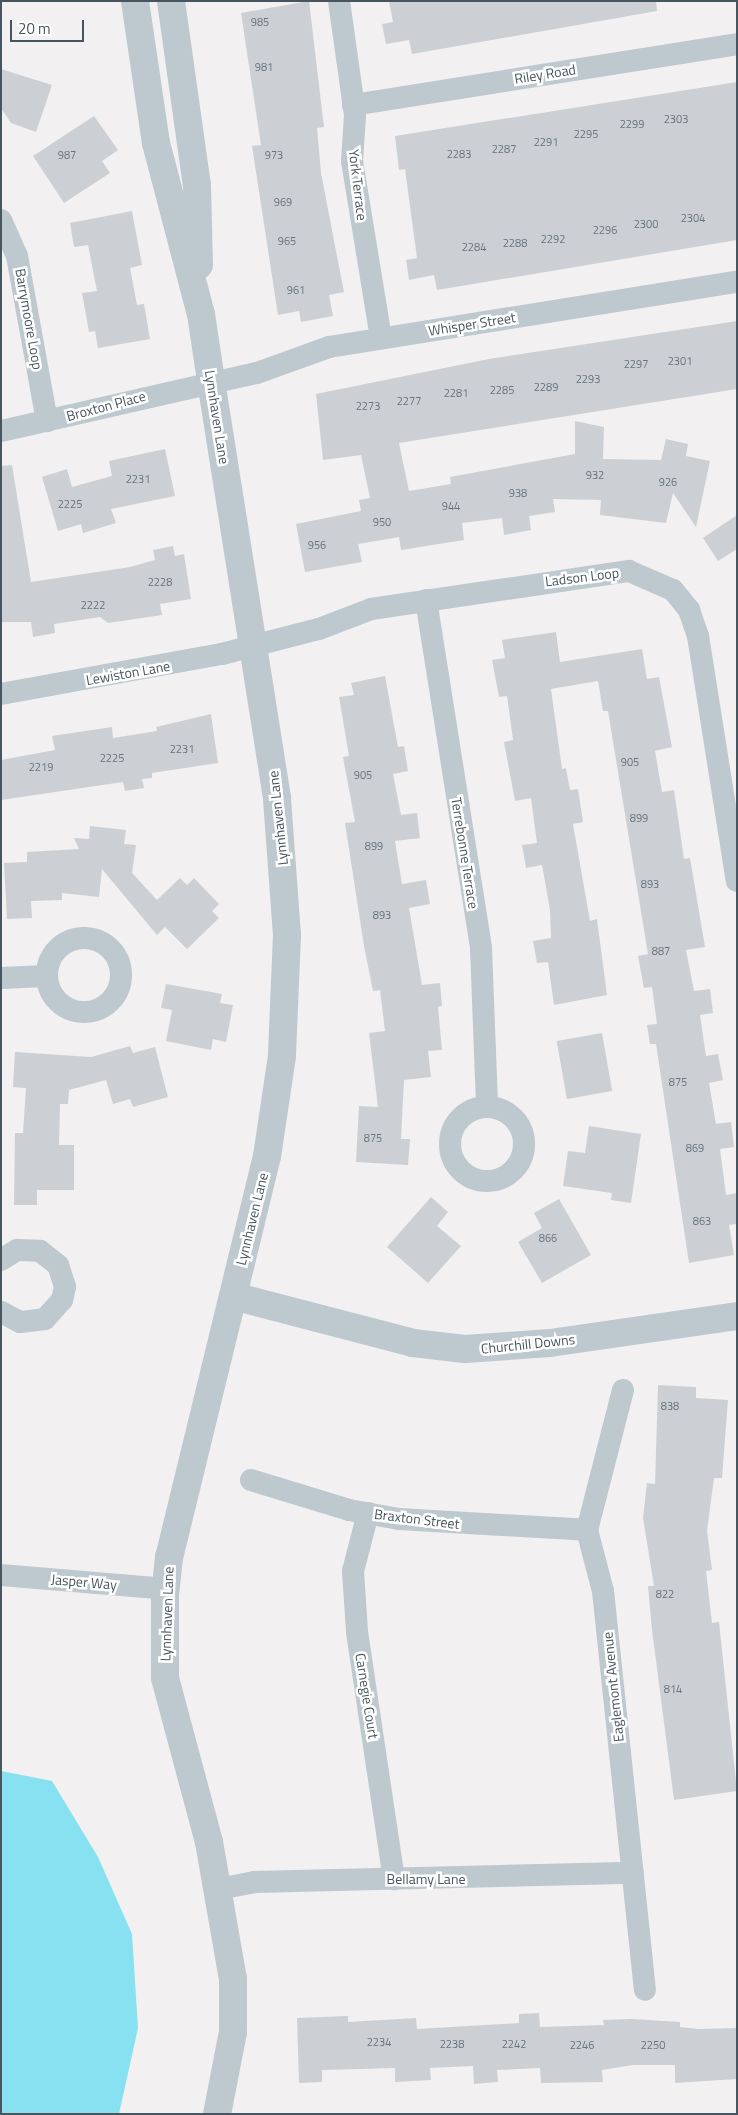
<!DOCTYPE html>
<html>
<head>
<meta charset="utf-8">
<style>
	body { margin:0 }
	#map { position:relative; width:738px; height:2115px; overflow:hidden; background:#f2f0f0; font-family:"Titillium Web",sans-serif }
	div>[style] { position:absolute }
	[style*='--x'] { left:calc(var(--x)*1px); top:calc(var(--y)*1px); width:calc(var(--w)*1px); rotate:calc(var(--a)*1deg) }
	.water>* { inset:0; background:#87e1f1 }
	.building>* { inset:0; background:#ccd0d5; transform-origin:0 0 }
	.minor>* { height:22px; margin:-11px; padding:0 11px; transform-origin:11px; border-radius:11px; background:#bdc8cf }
	.minor>.ring { margin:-11px; padding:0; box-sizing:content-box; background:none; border:22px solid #bdc8cf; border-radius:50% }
	.tertiary>* { height:28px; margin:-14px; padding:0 14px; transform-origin:14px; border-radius:14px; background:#bdc8cf }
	span { translate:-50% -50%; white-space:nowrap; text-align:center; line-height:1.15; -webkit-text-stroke:5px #fff; paint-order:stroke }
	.number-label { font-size:11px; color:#68747c }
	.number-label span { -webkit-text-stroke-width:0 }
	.street-label { font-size:14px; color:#47555e }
	.frame { position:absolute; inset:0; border:2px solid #47555e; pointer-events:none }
	.scale { position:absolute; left:10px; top:20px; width:74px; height:22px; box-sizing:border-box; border:2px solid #47555e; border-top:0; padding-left:6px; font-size:15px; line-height:18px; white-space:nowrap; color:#47555e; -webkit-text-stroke:4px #fff; paint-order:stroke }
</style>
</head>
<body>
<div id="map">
	<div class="water">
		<div style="clip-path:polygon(1px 1771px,52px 1781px,98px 1857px,132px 1934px,138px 2028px,119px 2114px,1px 2114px)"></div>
	</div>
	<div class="building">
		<div style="clip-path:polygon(309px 1px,324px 127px,317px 128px,321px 173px,344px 292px,329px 295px,333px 316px,301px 322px,299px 311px,278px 315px,252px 146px,261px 145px,241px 13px)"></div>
		<div style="clip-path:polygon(389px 1px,656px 1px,657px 11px,412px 54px,409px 40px,386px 44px,382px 24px,393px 22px)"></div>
		<div style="clip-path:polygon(1px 69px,52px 85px,36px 132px,11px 123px,1px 108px)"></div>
		<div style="clip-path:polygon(737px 82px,737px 240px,437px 290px,434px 275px,409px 280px,406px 260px,417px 258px,405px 169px,399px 170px,395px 136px)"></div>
		<div style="clip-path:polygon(94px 116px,118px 150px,102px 161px,110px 173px,64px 203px,33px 156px)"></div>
		<div style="clip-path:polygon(132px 211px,142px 265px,130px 268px,137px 305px,144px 304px,150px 339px,98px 348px,95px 331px,89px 332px,82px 293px,97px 291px,88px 245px,74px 247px,70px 223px)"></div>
		<div style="clip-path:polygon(737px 321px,737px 389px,399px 443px,409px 491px,451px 484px,450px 477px,575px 454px,575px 421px,604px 427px,603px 459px,661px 460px,666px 439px,688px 444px,686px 456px,710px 461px,696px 527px,673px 493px,666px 523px,600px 515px,601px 500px,553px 499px,555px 512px,529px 516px,531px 530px,504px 535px,502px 518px,462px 523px,464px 540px,401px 550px,399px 537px,358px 544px,362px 562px,305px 572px,296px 524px,361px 511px,359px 500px,370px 498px,361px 455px,323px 460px,316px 394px,489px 359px)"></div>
		<div style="clip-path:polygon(165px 449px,175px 496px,111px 509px,116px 523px,83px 533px,81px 524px,58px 531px,42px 477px,67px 469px,72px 487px,112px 476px,109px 461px)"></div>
		<div style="clip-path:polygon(12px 465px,31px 582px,130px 567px,155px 560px,153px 550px,173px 546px,175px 556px,184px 554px,191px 599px,160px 604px,162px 615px,108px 623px,100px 617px,54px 624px,55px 633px,33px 637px,31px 622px,1px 622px,1px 466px)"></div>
		<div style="clip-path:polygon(737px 515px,737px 549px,718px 561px,703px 538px)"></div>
		<div style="clip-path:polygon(556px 632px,560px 662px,642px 649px,647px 679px,659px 677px,672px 747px,655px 751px,662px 792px,674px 790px,684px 859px,690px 858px,705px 947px,686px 950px,694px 991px,710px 989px,713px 1013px,700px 1015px,706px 1056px,718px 1054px,723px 1080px,709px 1083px,716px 1124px,731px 1122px,734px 1147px,720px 1149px,726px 1195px,737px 1193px,737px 1224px,729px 1225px,734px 1255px,689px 1263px,656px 1044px,650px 1044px,647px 1025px,657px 1024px,652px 987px,644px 988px,638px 956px,648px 954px,608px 711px,603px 711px,598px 681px,551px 689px,562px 769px,566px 768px,570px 790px,578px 789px,583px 822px,573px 824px,590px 921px,597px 919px,607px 995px,554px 1005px,548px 962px,537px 963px,533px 941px,551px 938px,550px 910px,542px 865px,526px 868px,522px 845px,537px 843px,531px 798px,515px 801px,504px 742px,513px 740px,507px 696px,499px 697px,492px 660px,505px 658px,502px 640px)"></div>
		<div style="clip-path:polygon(385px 676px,398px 747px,404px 746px,408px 771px,393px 774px,401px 815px,417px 813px,420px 838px,395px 841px,402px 884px,426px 880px,430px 904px,409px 908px,422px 985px,440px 983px,442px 1006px,438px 1007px,442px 1050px,428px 1051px,431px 1077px,404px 1080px,401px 1139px,410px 1139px,408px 1165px,356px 1162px,359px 1106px,378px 1107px,369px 1033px,385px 1031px,380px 990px,373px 991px,364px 946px,345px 823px,355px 822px,343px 757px,349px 756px,339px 697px,354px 695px,351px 683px)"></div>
		<div style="clip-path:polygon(211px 714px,218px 763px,152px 773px,152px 778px,142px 779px,144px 788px,125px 791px,123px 782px,1px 800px,1px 760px,55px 750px,52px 736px,112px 727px,113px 738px,157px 731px,156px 727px)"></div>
		<div style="clip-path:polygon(90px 826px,126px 830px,124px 844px,136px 845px,132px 873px,157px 900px,180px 878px,187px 885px,194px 878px,219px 904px,212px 911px,219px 918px,187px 949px,165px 927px,157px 935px,102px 869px,99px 897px,62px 893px,62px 900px,31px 901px,32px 918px,7px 919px,4px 863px,27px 862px,27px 852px,79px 849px,74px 838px,89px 839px)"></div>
		<div style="clip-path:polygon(166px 984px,222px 994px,220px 1003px,233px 1005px,226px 1042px,213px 1039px,211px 1050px,166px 1041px,172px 1010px,161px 1008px)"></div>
		<div style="left:602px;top:1033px;width:59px;height:46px;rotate:80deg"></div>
		<div style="clip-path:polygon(130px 1046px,133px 1053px,155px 1047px,168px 1097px,133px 1107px,130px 1099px,113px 1104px,106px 1080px,69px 1090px,68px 1104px,60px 1104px,59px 1145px,74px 1145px,74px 1190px,37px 1190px,37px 1205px,14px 1205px,15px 1133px,23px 1133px,26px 1088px,13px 1087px,15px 1052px,91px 1057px)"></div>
		<div style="clip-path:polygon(589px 1126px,641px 1134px,631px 1203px,611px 1200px,612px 1193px,563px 1186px,568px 1151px,585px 1153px)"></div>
		<div style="clip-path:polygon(431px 1197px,448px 1212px,437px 1226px,461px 1246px,428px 1283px,387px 1247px)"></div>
		<div style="clip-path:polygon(559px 1199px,591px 1255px,542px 1283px,518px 1242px,542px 1228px,534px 1213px)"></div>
		<div style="clip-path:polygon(658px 1385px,696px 1387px,696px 1398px,728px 1400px,722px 1478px,714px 1478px,707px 1531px,712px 1570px,706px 1571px,712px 1623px,719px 1622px,737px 1791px,674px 1800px,652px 1630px,648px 1586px,654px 1586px,643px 1518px,647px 1483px,655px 1484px)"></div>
		<div style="clip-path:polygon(539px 2013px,540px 2027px,604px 2025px,603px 2020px,631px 2019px,680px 2022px,680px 2027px,698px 2029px,737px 2028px,737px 2079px,675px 2083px,675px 2065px,633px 2065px,602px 2070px,603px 2082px,541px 2083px,540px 2068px,497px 2070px,498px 2082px,474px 2084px,473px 2066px,430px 2068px,431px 2080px,395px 2082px,395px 2068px,322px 2070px,322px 2082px,299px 2083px,297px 2018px,348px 2016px,348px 2022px,416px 2018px,417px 2029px,519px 2023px,519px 2014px)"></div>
	</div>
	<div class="minor">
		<div style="--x:339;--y:1;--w:115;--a:82"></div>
		<div style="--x:355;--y:115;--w:46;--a:93.7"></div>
		<div style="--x:352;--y:161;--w:179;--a:80.7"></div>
		<div style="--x:353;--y:105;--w:389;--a:-9"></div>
		<div style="--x:1;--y:220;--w:39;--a:66"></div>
		<div style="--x:17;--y:256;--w:168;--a:79.7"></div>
		<div style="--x:1;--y:431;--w:262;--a:-12.8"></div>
		<div style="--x:257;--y:373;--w:77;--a:-19.9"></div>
		<div style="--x:329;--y:347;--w:413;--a:-9.1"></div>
		<div style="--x:426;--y:600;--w:352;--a:81"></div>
		<div style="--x:481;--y:948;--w:159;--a:87.8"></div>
		<div style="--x:1;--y:694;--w:225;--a:-10.3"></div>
		<div style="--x:222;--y:654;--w:100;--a:-14.5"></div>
		<div style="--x:319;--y:629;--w:56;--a:-21"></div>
		<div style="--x:371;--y:609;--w:261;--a:-8.4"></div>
		<div style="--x:629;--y:571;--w:48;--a:23.4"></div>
		<div style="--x:673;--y:590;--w:26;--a:51"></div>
		<div style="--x:689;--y:610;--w:28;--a:71"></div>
		<div style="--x:698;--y:636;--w:248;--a:81"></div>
		<div class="ring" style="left:47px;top:938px;width:52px;height:52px"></div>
		<div style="--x:1;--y:978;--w:45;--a:-2.5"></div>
		<div class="ring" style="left:450px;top:1107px;width:52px;height:52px"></div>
		<div style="--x:1;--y:1260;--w:19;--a:-32"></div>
		<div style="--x:17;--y:1250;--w:23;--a:2"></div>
		<div style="--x:40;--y:1251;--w:23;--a:38"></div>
		<div style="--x:58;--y:1265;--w:23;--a:72"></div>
		<div style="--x:65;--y:1287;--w:13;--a:103"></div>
		<div style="--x:62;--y:1300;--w:25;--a:132"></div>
		<div style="--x:45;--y:1319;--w:25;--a:173"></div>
		<div style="--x:20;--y:1322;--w:21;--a:-152"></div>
		<div style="--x:623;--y:1390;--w:145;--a:104.4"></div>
		<div style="--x:587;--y:1530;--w:63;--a:75.3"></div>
		<div style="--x:603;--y:1591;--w:401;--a:84"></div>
		<div style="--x:251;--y:1480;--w:102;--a:17"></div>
		<div style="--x:349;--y:1510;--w:51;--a:10.2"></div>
		<div style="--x:399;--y:1519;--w:188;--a:3.3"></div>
		<div style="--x:368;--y:1513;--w:60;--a:104.5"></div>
		<div style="--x:353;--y:1571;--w:61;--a:86.2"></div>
		<div style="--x:357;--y:1632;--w:250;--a:81.5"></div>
		<div style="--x:1;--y:1575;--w:166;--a:4.8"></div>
		<div style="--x:219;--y:1889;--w:36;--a:-11"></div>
		<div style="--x:254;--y:1882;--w:379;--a:-1.4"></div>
	</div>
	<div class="tertiary">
		<div style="--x:135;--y:1;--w:144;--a:81.6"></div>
		<div style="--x:156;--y:143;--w:177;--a:75.3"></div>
		<div style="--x:201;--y:314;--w:68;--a:81.5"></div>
		<div style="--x:211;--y:381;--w:423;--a:81"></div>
		<div style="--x:277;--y:799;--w:136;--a:85.8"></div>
		<div style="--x:287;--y:935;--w:121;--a:92.4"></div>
		<div style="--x:282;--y:1056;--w:101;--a:98.5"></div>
		<div style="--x:267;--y:1156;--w:413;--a:103.7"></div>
		<div style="--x:169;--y:1557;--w:38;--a:96"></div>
		<div style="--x:165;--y:1595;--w:83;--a:90"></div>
		<div style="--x:165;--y:1678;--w:170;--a:75"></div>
		<div style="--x:209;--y:1842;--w:139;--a:80.1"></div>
		<div style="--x:233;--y:1979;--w:53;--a:90"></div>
		<div style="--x:233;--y:2032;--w:84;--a:101"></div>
		<div style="--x:171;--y:1;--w:186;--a:82"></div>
		<div style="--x:197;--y:185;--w:80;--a:88.6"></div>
		<div style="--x:233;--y:1296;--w:186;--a:14.6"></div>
		<div style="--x:413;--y:1343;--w:52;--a:6.6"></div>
		<div style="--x:465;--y:1349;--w:85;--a:-4"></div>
		<div style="--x:550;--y:1343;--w:189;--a:-8.2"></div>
	</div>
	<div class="number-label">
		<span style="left:260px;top:22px">985</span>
		<span style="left:264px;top:67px">981</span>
		<span style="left:676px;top:119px">2303</span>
		<span style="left:632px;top:124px">2299</span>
		<span style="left:586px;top:134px">2295</span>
		<span style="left:546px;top:142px">2291</span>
		<span style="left:504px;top:149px">2287</span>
		<span style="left:459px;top:154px">2283</span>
		<span style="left:67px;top:155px">987</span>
		<span style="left:274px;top:155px">973</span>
		<span style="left:283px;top:202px">969</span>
		<span style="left:693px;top:218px">2304</span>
		<span style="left:646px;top:224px">2300</span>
		<span style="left:605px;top:230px">2296</span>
		<span style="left:553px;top:239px">2292</span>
		<span style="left:287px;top:241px">965</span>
		<span style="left:515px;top:243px">2288</span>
		<span style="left:474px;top:247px">2284</span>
		<span style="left:296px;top:290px">961</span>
		<span style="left:680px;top:361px">2301</span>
		<span style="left:636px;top:364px">2297</span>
		<span style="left:588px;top:379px">2293</span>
		<span style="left:546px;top:387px">2289</span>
		<span style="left:502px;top:390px">2285</span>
		<span style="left:456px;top:393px">2281</span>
		<span style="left:409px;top:401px">2277</span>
		<span style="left:368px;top:406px">2273</span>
		<span style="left:595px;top:475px">932</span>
		<span style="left:138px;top:479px">2231</span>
		<span style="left:668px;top:482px">926</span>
		<span style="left:518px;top:493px">938</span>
		<span style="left:70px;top:504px">2225</span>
		<span style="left:451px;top:506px">944</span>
		<span style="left:382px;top:522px">950</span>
		<span style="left:317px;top:545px">956</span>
		<span style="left:160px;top:582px">2228</span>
		<span style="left:93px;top:605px">2222</span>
		<span style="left:182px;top:749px">2231</span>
		<span style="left:112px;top:758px">2225</span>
		<span style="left:630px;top:762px">905</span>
		<span style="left:41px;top:767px">2219</span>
		<span style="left:363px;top:775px">905</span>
		<span style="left:639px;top:818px">899</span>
		<span style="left:374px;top:846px">899</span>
		<span style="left:650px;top:884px">893</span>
		<span style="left:382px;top:915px">893</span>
		<span style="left:661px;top:951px">887</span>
		<span style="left:678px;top:1082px">875</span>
		<span style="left:373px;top:1138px">875</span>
		<span style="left:695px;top:1148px">869</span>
		<span style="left:702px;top:1221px">863</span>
		<span style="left:548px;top:1238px">866</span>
		<span style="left:670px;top:1406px">838</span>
		<span style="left:665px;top:1594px">822</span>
		<span style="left:673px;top:1689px">814</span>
		<span style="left:379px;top:2042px">2234</span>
		<span style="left:452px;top:2044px">2238</span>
		<span style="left:514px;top:2044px">2242</span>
		<span style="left:582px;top:2045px">2246</span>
		<span style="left:653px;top:2045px">2250</span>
	</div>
	<div class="street-label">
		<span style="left:545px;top:74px;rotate:-9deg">Riley Road</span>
		<span style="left:358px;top:185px;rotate:83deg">York Terrace</span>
		<span style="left:29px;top:319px;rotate:80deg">Barrymoore Loop</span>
		<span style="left:472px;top:324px;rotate:-9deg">Whisper Street</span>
		<span style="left:106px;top:406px;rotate:-15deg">Broxton Place</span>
		<span style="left:217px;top:417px;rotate:81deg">Lynnhaven Lane</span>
		<span style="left:582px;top:577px;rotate:-7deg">Ladson Loop</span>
		<span style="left:128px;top:673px;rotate:-10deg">Lewiston Lane</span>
		<span style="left:278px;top:818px;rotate:-96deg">Lynnhaven Lane</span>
		<span style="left:465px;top:853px;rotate:81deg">Terrebonne Terrace</span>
		<span style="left:252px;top:1219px;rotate:-76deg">Lynnhaven Lane</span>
		<span style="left:528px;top:1344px;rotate:-6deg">Churchill Downs</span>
		<span style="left:417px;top:1519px;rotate:7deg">Braxton Street</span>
		<span style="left:84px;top:1582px;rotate:5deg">Jasper Way</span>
		<span style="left:167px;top:1614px;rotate:-88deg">Lynnhaven Lane</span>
		<span style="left:613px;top:1687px;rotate:-96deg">Eaglemont Avenue</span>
		<span style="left:367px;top:1696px;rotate:81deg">Carnegie Court</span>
		<span style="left:426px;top:1879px">Bellamy Lane</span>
	</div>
	<div class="frame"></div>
	<div class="scale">20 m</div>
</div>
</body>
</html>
